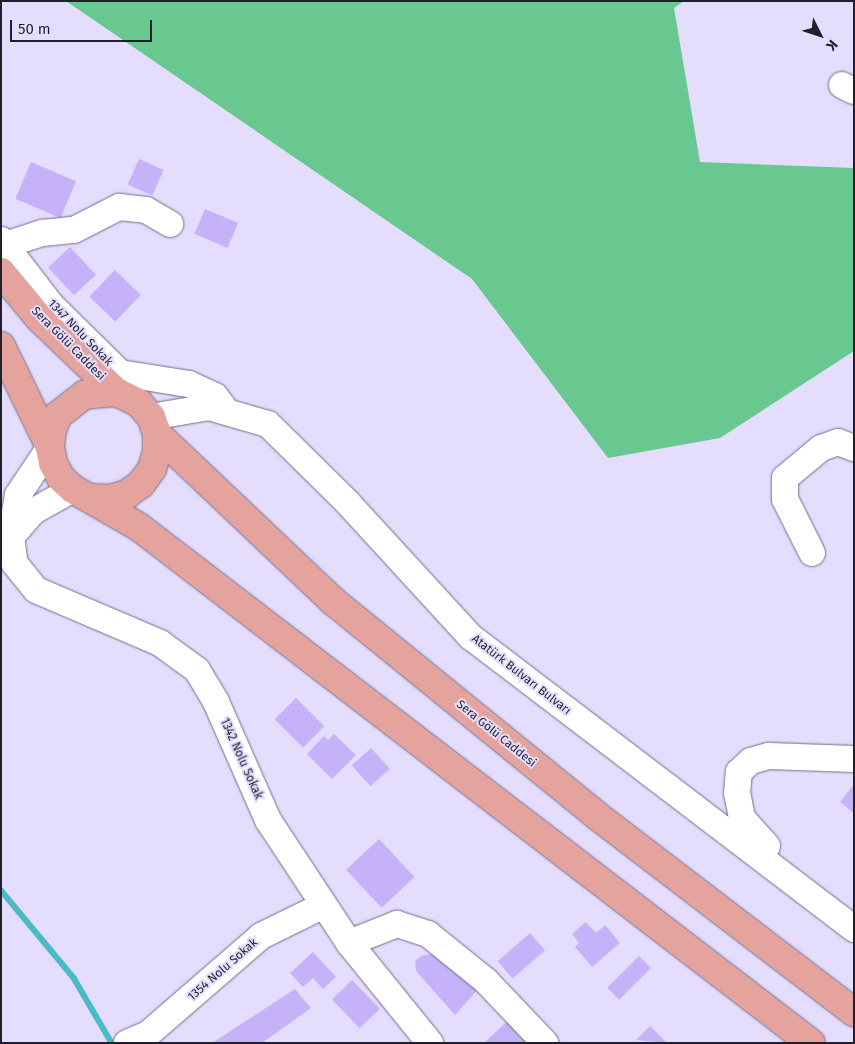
<!DOCTYPE html>
<html>
<head>
<meta charset="utf-8">
<style>
	body { margin:0 }
	#map { position:relative; width:855px; height:1044px; overflow:hidden; background:#e5ddfd; font-family:"Fira Sans",sans-serif }
	div>[style] { position:absolute }
	[style*='--x'] { left:calc(var(--x)*1px); top:calc(var(--y)*1px); width:calc(var(--w)*1px); rotate:calc(var(--a)*1deg) }
	.green>* { inset:0; background:#69c890 }
	.stream>* { height:5.5px; margin:-2.75px; padding:0 2.75px; transform-origin:2.75px; border-radius:2.75px; background:#4abac6 }
	.building>* { inset:0; background:#c5b2f9; transform-origin:0 0 }
	.roads { filter:drop-shadow(0 0 1px #756e8a) drop-shadow(0 0 1px #756e8a) }
	.minor>* { height:26px; margin:-13px; padding:0 13px; transform-origin:13px; border-radius:13px; background:#fff }
	.major>* { height:28px; margin:-14px; padding:0 14px; transform-origin:14px; border-radius:14px; background:#e5a39d }
	span { translate:-50% -50%; white-space:nowrap; text-align:center; line-height:1.15; -webkit-text-stroke:4px #e5ddfd; paint-order:stroke }
	.street-label { font-size:12px; color:#221f2b }
	.frame { position:absolute; inset:0; border:2px solid #221f2b; pointer-events:none }
	.north { position:absolute; left:795px; top:10px; width:50px; height:50px; -webkit-text-stroke:4px #e5ddfd; paint-order:stroke; rotate:131deg; font-size:14px; font-weight:700; line-height:20px; text-align:center; color:#221f2b }
	.north::after { content:''; display:block; margin:auto; width:18px; height:22px; background:#221f2b; clip-path:polygon(50% 0,100% 100%,50% 72%,0 100%) }
	.scale { position:absolute; left:10px; top:20px; width:142px; height:22px; box-sizing:border-box; border:2px solid #221f2b; border-top:0; padding-left:6px; font-size:15px; line-height:18px; white-space:nowrap; color:#221f2b; -webkit-text-stroke:4px #e5ddfd; paint-order:stroke }
</style>
</head>
<body>
<div id="map">
	<div class="green">
		<div style="clip-path:polygon(66px 1px,684px 1px,674px 8px,700px 162px,854px 168px,854px 351px,720px 438px,608px 458px,472px 279px)"></div>
	</div>
	<div class="stream">
		<div style="--x:1;--y:890;--w:114;--a:50.3"></div>
		<div style="--x:74;--y:978;--w:75;--a:59.7"></div>
	</div>
	<div class="building">
		<div style="left:139px;top:159px;width:27px;height:28px;rotate:24deg"></div>
		<div style="left:31px;top:162px;width:49px;height:40px;rotate:23deg"></div>
		<div style="left:205px;top:209px;width:36px;height:27px;rotate:23deg"></div>
		<div style="left:70px;top:247px;width:38px;height:30px;rotate:47deg"></div>
		<div style="left:115px;top:270px;width:36px;height:37px;rotate:44deg"></div>
		<div style="left:296px;top:698px;width:40px;height:30px;rotate:45deg"></div>
		<div style="clip-path:polygon(334px 734px,356px 755px,332px 779px,307px 754px,324px 736px,328px 740px)"></div>
		<div style="left:371px;top:748px;width:28px;height:26px;rotate:48deg"></div>
		<div style="clip-path:polygon(854px 784px,854px 813px,840px 802px)"></div>
		<div style="left:379px;top:839px;width:52px;height:45px;rotate:47deg"></div>
		<div style="clip-path:polygon(586px 922px,596px 933px,605px 925px,620px 943px,592px 967px,575px 947px,579px 943px,572px 934px)"></div>
		<div style="left:530px;top:933px;width:23px;height:43px;rotate:49deg"></div>
		<div style="clip-path:polygon(313px 952px,336px 977px,323px 989px,313px 978px,303px 987px,290px 973px)"></div>
		<div style="clip-path:polygon(431px 954px,481px 986px,455px 1015px,416px 971px,415px 961px,421px 956px)"></div>
		<div style="left:639px;top:956px;width:17px;height:45px;rotate:45deg"></div>
		<div style="left:352px;top:980px;width:40px;height:28px;rotate:46deg"></div>
		<div style="clip-path:polygon(295px 989px,311px 1008px,262px 1043px,212px 1043px)"></div>
		<div style="clip-path:polygon(512px 1017px,533px 1043px,484px 1043px)"></div>
		<div style="clip-path:polygon(650px 1026px,667px 1043px,636px 1040px)"></div>
	</div>
	<div class="roads">
		<div class="minor">
			<div style="--x:842;--y:85;--w:13;--a:27"></div>
			<div style="--x:1;--y:240;--w:82;--a:52.4"></div>
			<div style="--x:51;--y:305;--w:97;--a:44.6"></div>
			<div style="--x:120;--y:373;--w:70;--a:9.1"></div>
			<div style="--x:189;--y:384;--w:29;--a:25"></div>
			<div style="--x:215;--y:396;--w:20;--a:53"></div>
			<div style="--x:5;--y:245;--w:40;--a:-18"></div>
			<div style="--x:43;--y:233;--w:31;--a:-6"></div>
			<div style="--x:74;--y:230;--w:51;--a:-27.1"></div>
			<div style="--x:119;--y:207;--w:27;--a:6"></div>
			<div style="--x:146;--y:210;--w:28;--a:30"></div>
			<div style="--x:151;--y:417;--w:59;--a:-9.8"></div>
			<div style="--x:209;--y:407;--w:61;--a:16.1"></div>
			<div style="--x:268;--y:424;--w:112;--a:44.6"></div>
			<div style="--x:348;--y:503;--w:182;--a:47.5"></div>
			<div style="--x:471;--y:637;--w:482;--a:37.3"></div>
			<div style="--x:50;--y:447;--w:58;--a:123.7"></div>
			<div style="--x:18;--y:495;--w:43;--a:99.5"></div>
			<div style="--x:11;--y:537;--w:27;--a:82"></div>
			<div style="--x:15;--y:564;--w:33;--a:51"></div>
			<div style="--x:36;--y:590;--w:135;--a:23.1"></div>
			<div style="--x:160;--y:643;--w:46;--a:36.1"></div>
			<div style="--x:197;--y:670;--w:37;--a:59"></div>
			<div style="--x:216;--y:702;--w:129;--a:66.2"></div>
			<div style="--x:268;--y:820;--w:147;--a:56.6"></div>
			<div style="--x:349;--y:943;--w:129;--a:51"></div>
			<div style="--x:11;--y:537;--w:35;--a:-49"></div>
			<div style="--x:34;--y:511;--w:45;--a:-29.4"></div>
			<div style="--x:812;--y:553;--w:60;--a:-116.6"></div>
			<div style="--x:785;--y:499;--w:21;--a:-90"></div>
			<div style="--x:785;--y:478;--w:47;--a:-39.8"></div>
			<div style="--x:821;--y:448;--w:18;--a:-19"></div>
			<div style="--x:838;--y:442;--w:17;--a:21"></div>
			<div style="--x:767;--y:846;--w:38;--a:-132"></div>
			<div style="--x:742;--y:818;--w:25;--a:-101"></div>
			<div style="--x:737;--y:793;--w:21;--a:-85"></div>
			<div style="--x:739;--y:772;--w:16;--a:-43"></div>
			<div style="--x:751;--y:761;--w:19;--a:-16"></div>
			<div style="--x:769;--y:756;--w:85;--a:2"></div>
			<div style="--x:349;--y:943;--w:52;--a:-21.6"></div>
			<div style="--x:397;--y:924;--w:33;--a:18"></div>
			<div style="--x:428;--y:934;--w:75;--a:39"></div>
			<div style="--x:486;--y:981;--w:86;--a:46.4"></div>
			<div style="--x:127;--y:1043;--w:23;--a:-23"></div>
			<div style="--x:148;--y:1034;--w:150;--a:-40.9"></div>
			<div style="--x:261;--y:936;--w:70;--a:-26.2"></div>
		</div>
		<div class="major">
			<div style="--x:1;--y:272;--w:61;--a:50.3"></div>
			<div style="--x:40;--y:319;--w:105;--a:43.8"></div>
			<div style="--x:1;--y:346;--w:112;--a:64.1"></div>
			<div style="--x:157;--y:434;--w:243;--a:43.5"></div>
			<div style="--x:333;--y:601;--w:339;--a:39.1"></div>
			<div style="--x:596;--y:815;--w:325;--a:37.4"></div>
			<div style="--x:92;--y:498;--w:18;--a:3"></div>
			<div style="--x:110;--y:499;--w:18;--a:-16"></div>
			<div style="--x:127;--y:494;--w:17;--a:-36"></div>
			<div style="--x:141;--y:484;--w:19;--a:-54"></div>
			<div style="--x:152;--y:469;--w:18;--a:-74"></div>
			<div style="--x:157;--y:452;--w:18;--a:-90"></div>
			<div style="--x:157;--y:434;--w:18;--a:-109"></div>
			<div style="--x:151;--y:417;--w:18;--a:-131"></div>
			<div style="--x:139;--y:403;--w:25;--a:-154"></div>
			<div style="--x:116;--y:392;--w:32;--a:175"></div>
			<div style="--x:84;--y:395;--w:33;--a:142"></div>
			<div style="--x:58;--y:415;--w:16;--a:112"></div>
			<div style="--x:52;--y:430;--w:17;--a:97"></div>
			<div style="--x:50;--y:447;--w:16;--a:79"></div>
			<div style="--x:53;--y:463;--w:17;--a:62"></div>
			<div style="--x:61;--y:478;--w:16;--a:43"></div>
			<div style="--x:73;--y:489;--w:76;--a:29.9"></div>
			<div style="--x:139;--y:527;--w:847;--a:37.52"></div>
		</div>
	</div>
	<div class="street-label">
		<span style="left:80px;top:333px;rotate:46deg">1347 Nolu Sokak</span>
		<span style="left:68px;top:344px;rotate:45deg">Sera Gölü Caddesi</span>
		<span style="left:521px;top:675px;rotate:38deg">Atatürk Bulvarı Bulvarı</span>
		<span style="left:496px;top:734px;rotate:39deg">Sera Gölü Caddesi</span>
		<span style="left:241px;top:759px;rotate:66deg">1342 Nolu Sokak</span>
		<span style="left:223px;top:970px;rotate:-41deg">1354 Nolu Sokak</span>
	</div>
	<div class="frame"></div>
	<div class="north">K</div>
	<div class="scale">50 m</div>
</div>
</body>
</html>
